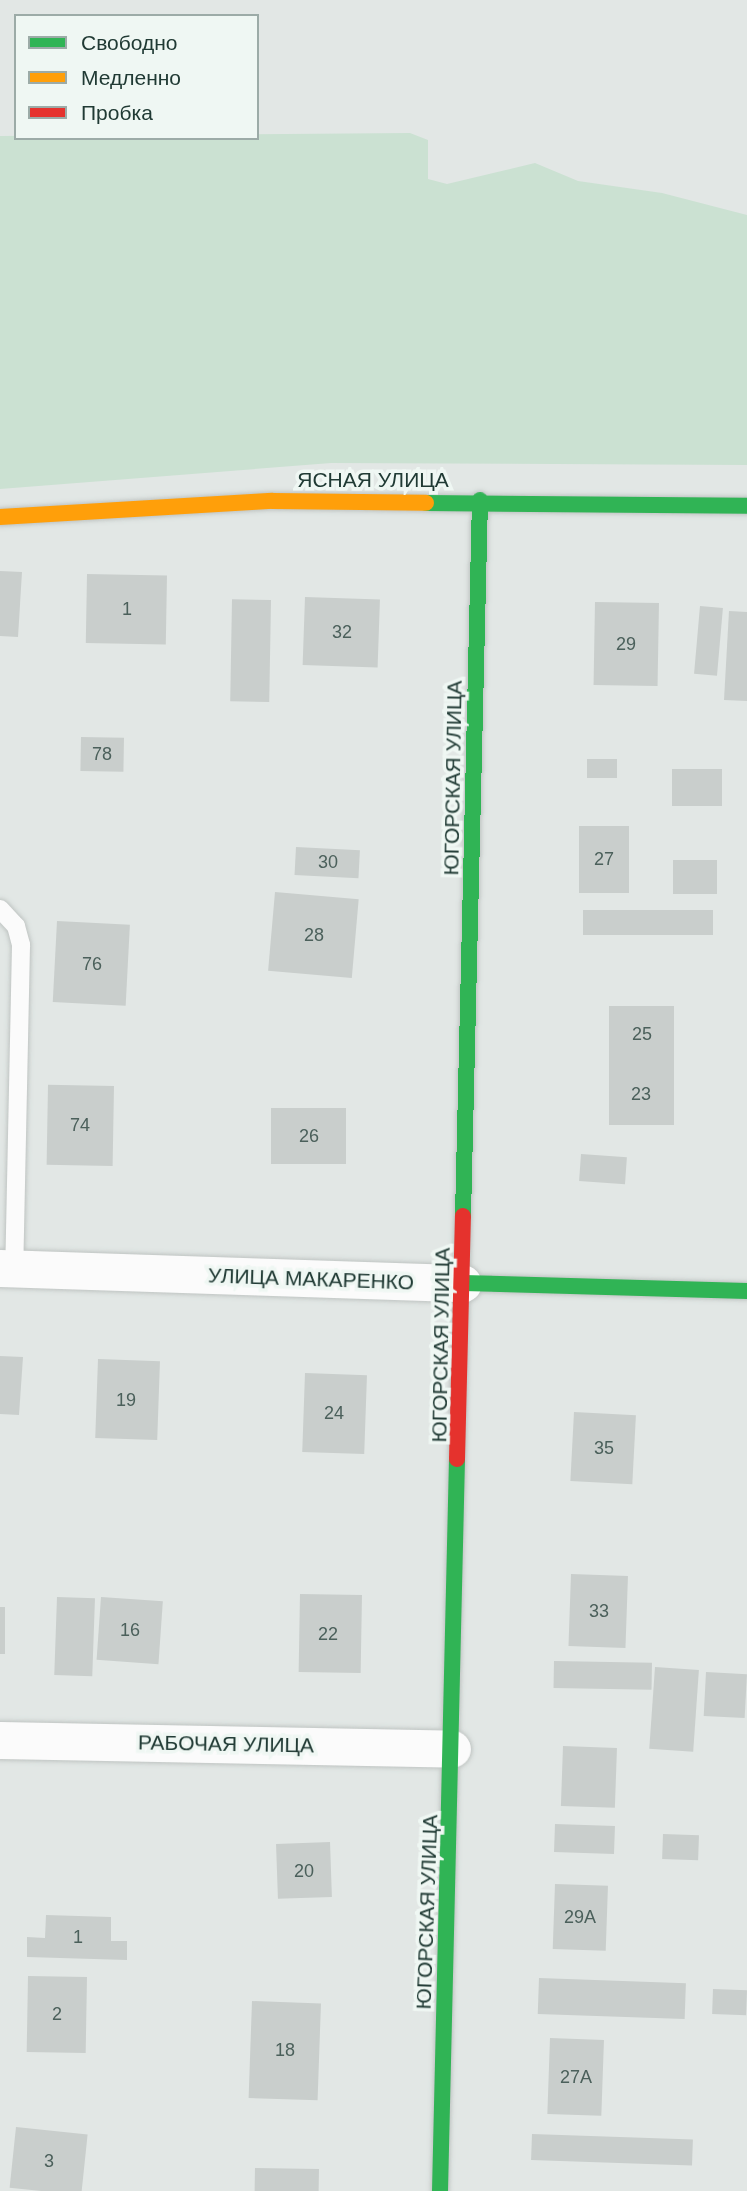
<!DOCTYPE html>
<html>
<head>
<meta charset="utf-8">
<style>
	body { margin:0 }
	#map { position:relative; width:747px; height:2191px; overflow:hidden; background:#e2e7e5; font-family:Helvetica,sans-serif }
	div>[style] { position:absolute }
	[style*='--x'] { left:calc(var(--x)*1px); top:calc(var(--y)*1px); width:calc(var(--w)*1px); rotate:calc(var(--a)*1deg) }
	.green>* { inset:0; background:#cbe1d2 }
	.building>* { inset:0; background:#c9cecc; transform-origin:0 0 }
	.roads { filter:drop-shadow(0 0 2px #bfc4c2) drop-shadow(0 0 2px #bfc4c2) }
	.lane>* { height:18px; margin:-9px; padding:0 9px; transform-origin:9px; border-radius:9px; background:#fbfbfb }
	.street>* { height:37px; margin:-18.5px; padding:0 18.5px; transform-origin:18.5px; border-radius:18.5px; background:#fbfbfb }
	.fast>* { height:16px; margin:-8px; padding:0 8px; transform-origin:8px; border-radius:8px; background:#30b455 }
	.slow>* { height:16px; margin:-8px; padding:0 8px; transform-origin:8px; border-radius:8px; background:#ff9f0a }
	.jam>* { height:16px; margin:-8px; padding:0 8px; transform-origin:8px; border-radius:8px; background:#e5322d }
	span { translate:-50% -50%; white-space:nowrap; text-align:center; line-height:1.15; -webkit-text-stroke:7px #eff7f3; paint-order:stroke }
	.number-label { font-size:18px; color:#4b605b }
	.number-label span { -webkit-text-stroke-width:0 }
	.street-label { font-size:21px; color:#203a34 }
	.legend { position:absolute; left:14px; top:14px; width:245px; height:126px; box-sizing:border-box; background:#eff7f3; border:2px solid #9caba7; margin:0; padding:9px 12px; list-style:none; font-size:21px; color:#203a34 }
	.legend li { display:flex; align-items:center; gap:14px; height:35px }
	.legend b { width:35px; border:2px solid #9caba7 }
</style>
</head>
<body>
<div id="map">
	<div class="green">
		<div style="clip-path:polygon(410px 133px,428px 140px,428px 179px,447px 184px,535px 163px,578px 181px,662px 193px,747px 215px,747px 465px,331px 463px,0 489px,0 136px)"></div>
	</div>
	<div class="building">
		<div style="clip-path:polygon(0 571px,22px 572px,18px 637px,0 636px)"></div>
		<div style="left:87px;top:574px;width:80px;height:69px;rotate:1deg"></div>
		<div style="left:305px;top:597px;width:75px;height:68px;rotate:2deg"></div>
		<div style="left:271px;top:600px;width:102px;height:39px;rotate:91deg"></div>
		<div style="left:595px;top:602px;width:64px;height:83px;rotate:1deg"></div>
		<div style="left:700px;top:606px;width:23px;height:68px;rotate:5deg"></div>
		<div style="clip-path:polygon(729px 611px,747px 612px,747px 701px,724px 700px)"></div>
		<div style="left:81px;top:737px;width:43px;height:34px;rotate:1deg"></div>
		<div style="left:587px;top:759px;width:30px;height:19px"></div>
		<div style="left:672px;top:769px;width:50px;height:37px"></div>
		<div style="left:579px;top:826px;width:50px;height:67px"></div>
		<div style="left:296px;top:847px;width:64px;height:28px;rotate:3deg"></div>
		<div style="left:673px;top:860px;width:44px;height:34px"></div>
		<div style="left:275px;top:892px;width:84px;height:79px;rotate:5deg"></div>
		<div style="left:713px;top:910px;width:25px;height:130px;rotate:90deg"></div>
		<div style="left:57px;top:921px;width:73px;height:81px;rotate:3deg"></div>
		<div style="left:609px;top:1006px;width:65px;height:119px"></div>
		<div style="left:114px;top:1086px;width:80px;height:66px;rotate:91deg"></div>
		<div style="left:271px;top:1108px;width:75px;height:56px"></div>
		<div style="left:581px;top:1154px;width:46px;height:27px;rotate:4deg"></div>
		<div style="clip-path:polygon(0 1356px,23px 1357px,19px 1415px,0 1414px)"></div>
		<div style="left:98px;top:1359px;width:62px;height:79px;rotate:2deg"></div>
		<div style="left:305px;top:1373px;width:62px;height:79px;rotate:2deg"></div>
		<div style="left:574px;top:1412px;width:62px;height:69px;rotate:3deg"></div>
		<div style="left:571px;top:1574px;width:57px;height:72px;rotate:2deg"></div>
		<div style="left:300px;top:1594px;width:62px;height:78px;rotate:1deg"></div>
		<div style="left:57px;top:1597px;width:38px;height:78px;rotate:2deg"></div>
		<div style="left:101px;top:1597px;width:62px;height:63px;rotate:4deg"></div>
		<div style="left:0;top:1607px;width:5px;height:47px"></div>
		<div style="left:554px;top:1661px;width:98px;height:27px;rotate:1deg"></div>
		<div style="left:655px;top:1667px;width:44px;height:82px;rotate:4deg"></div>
		<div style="left:706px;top:1672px;width:41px;height:44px;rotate:3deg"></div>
		<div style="left:563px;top:1746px;width:54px;height:60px;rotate:2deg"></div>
		<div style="left:555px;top:1824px;width:60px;height:28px;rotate:2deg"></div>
		<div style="left:663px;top:1834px;width:36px;height:25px;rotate:2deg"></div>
		<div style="left:330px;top:1842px;width:55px;height:54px;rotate:88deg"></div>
		<div style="left:555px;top:1884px;width:53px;height:65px;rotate:2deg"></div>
		<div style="clip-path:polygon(46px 1915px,111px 1917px,111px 1941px,127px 1941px,127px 1960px,27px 1957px,27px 1937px,45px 1938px)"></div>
		<div style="left:28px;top:1976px;width:59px;height:76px;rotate:1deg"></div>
		<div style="left:539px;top:1978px;width:147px;height:36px;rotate:2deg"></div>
		<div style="left:713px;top:1989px;width:34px;height:25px;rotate:2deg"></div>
		<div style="left:252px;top:2001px;width:69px;height:97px;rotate:2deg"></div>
		<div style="left:550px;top:2038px;width:54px;height:76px;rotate:2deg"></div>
		<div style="left:16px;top:2127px;width:72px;height:61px;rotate:6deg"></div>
		<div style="left:532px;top:2134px;width:161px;height:26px;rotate:2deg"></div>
		<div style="left:255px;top:2168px;width:64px;height:23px;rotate:1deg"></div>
	</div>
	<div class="roads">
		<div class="lane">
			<div style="--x:0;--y:909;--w:23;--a:47"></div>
			<div style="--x:16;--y:926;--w:20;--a:75"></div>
			<div style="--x:21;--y:945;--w:324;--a:91.2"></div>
		</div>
		<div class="street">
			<div style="--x:0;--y:1268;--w:463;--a:1.9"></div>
			<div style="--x:0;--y:1740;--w:452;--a:1.1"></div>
		</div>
		<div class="fast">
			<div style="--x:426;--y:503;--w:321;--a:0.5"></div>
			<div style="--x:463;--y:1216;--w:716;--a:-88.64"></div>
			<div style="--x:463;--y:1283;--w:284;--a:1.6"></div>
			<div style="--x:440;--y:2191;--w:732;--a:-88.67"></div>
		</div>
		<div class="slow">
			<div style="--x:0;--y:517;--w:273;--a:-3.4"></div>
			<div style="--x:273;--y:501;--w:153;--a:0.7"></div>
		</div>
		<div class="jam">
			<div style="--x:457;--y:1459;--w:243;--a:-88.6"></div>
		</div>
	</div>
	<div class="number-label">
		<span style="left:127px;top:609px">1</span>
		<span style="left:342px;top:632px">32</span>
		<span style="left:626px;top:644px">29</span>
		<span style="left:102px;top:754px">78</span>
		<span style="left:604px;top:859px">27</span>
		<span style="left:328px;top:862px">30</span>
		<span style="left:314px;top:935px">28</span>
		<span style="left:92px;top:964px">76</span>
		<span style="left:642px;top:1034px">25</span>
		<span style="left:641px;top:1094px">23</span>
		<span style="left:80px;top:1125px">74</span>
		<span style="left:309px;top:1136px">26</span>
		<span style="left:126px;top:1400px">19</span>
		<span style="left:334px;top:1413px">24</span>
		<span style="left:604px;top:1448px">35</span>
		<span style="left:599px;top:1611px">33</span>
		<span style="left:130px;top:1630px">16</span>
		<span style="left:328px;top:1634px">22</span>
		<span style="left:304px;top:1871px">20</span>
		<span style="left:580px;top:1917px">29А</span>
		<span style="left:78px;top:1937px">1</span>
		<span style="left:57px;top:2014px">2</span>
		<span style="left:285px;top:2050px">18</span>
		<span style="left:576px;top:2077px">27А</span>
		<span style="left:49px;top:2161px">3</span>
	</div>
	<div class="street-label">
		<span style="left:373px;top:480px">ЯСНАЯ УЛИЦА</span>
		<span style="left:453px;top:778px;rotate:-89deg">ЮГОРСКАЯ УЛИЦА</span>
		<span style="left:311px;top:1279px;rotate:2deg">УЛИЦА МАКАРЕНКО</span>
		<span style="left:441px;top:1345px;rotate:-89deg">ЮГОРСКАЯ УЛИЦА</span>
		<span style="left:226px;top:1744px;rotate:1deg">РАБОЧАЯ УЛИЦА</span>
		<span style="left:427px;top:1912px;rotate:-88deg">ЮГОРСКАЯ УЛИЦА</span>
	</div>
	<ul class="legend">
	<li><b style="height:9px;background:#30b455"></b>Свободно</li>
	<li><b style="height:9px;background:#ff9f0a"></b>Медленно</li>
	<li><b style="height:9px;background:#e5322d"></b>Пробка</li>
	</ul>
</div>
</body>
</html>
